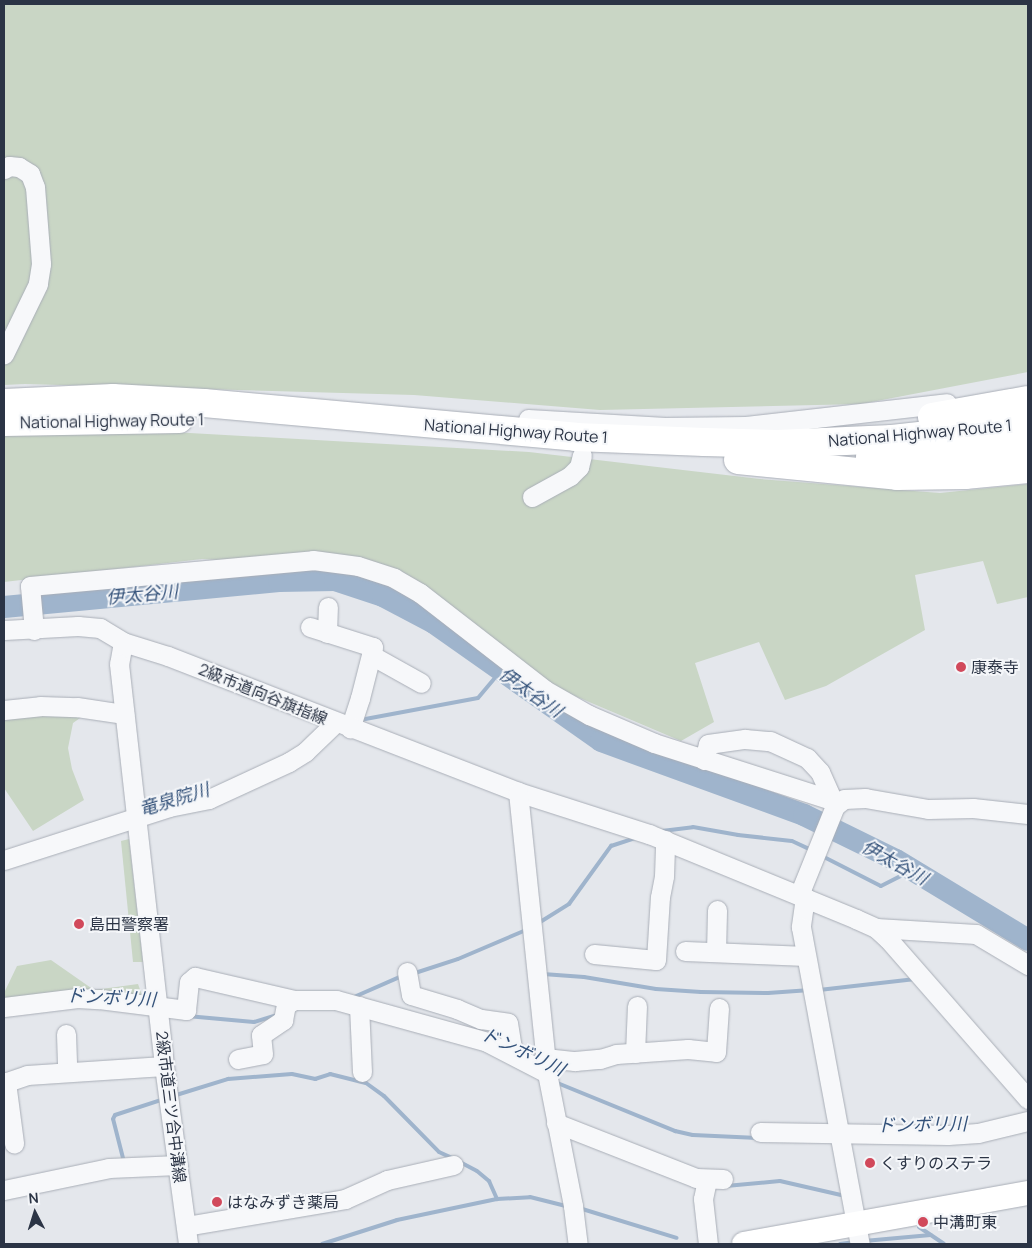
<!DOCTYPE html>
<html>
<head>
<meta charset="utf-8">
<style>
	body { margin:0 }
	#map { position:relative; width:1032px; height:1248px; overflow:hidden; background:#e4e7ec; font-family:Manrope,"Noto Sans JP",sans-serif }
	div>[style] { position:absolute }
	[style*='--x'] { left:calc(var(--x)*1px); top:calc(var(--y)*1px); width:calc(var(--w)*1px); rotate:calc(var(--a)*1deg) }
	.green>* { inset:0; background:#c9d6c5 }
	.stream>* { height:4px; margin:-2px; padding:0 2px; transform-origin:2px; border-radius:2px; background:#9fb4cc }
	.river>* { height:22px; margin:-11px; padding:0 11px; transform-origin:11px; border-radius:11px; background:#9fb4cc }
	.roads { filter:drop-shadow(0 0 1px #a9aeb7) drop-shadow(0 0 1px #a9aeb7) }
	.minor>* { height:19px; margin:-9.5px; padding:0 9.5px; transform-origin:9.5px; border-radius:9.5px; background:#f7f8fa }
	.major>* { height:24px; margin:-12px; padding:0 12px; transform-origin:12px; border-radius:12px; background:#fff }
	.highway>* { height:28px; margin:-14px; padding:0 14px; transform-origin:14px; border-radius:14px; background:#fff }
	.dots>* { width:14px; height:14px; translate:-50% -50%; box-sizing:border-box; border:2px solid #f4f6f9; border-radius:50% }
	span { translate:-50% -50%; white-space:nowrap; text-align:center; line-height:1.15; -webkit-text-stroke:4px #f4f6f9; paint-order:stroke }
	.street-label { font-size:16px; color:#2b3445 }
	.poi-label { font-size:16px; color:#2b3445 }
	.left { translate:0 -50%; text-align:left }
	.water-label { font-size:18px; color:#34527a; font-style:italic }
	.frame { position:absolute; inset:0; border:5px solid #2b3445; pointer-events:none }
	.north { position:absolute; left:10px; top:1188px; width:50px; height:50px; -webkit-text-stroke:4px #f4f6f9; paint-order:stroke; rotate:355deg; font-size:14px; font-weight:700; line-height:20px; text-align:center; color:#2b3445 }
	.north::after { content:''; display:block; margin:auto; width:18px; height:22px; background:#2b3445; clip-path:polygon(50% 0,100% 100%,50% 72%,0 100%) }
</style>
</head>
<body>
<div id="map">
	<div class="green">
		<div style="clip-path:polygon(4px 4px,1028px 4px,1028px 372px,861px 404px,600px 410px,414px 395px,25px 384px,4px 385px)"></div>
		<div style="clip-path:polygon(172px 432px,529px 452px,760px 479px,940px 493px,1028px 484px,1028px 597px,997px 604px,983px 561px,915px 575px,925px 630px,826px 686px,785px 700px,759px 642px,695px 663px,714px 722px,681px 741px,535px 679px,444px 609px,349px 568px,202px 559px,4px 582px,4px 435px)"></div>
		<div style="clip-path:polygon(90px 711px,73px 723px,68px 748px,72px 769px,84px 800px,33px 831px,4px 788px,4px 714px)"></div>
		<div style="clip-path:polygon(129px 839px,143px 962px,133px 962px,121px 841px)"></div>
		<div style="clip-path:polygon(51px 960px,94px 990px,138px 984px,143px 998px,4px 1002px,4px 993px,17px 966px)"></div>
	</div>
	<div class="stream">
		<div style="--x:360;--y:720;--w:120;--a:-10.6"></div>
		<div style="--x:478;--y:698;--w:34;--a:-50"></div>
		<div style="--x:662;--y:831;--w:31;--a:-7"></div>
		<div style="--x:693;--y:827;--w:46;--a:10.1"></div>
		<div style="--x:738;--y:835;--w:54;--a:6.3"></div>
		<div style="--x:792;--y:841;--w:21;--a:25"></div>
		<div style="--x:822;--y:856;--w:66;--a:27"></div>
		<div style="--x:881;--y:886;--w:35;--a:-27"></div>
		<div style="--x:537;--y:924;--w:38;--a:-32"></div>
		<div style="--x:569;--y:904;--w:72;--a:-54.1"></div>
		<div style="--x:611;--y:846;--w:26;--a:-18"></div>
		<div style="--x:412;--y:974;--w:48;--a:-18.1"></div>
		<div style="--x:458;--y:959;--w:74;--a:-23.1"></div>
		<div style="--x:543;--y:974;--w:41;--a:4.2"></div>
		<div style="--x:584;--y:977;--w:73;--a:9.5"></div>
		<div style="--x:656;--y:989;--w:45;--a:3.8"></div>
		<div style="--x:701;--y:992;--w:67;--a:0.9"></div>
		<div style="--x:768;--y:993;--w:39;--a:-4"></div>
		<div style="--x:819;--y:990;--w:97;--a:-6.5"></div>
		<div style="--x:354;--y:997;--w:52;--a:-23.6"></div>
		<div style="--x:187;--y:1016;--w:67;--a:5.1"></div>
		<div style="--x:254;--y:1022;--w:21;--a:-17"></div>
		<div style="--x:555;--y:1082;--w:130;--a:22.2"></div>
		<div style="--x:675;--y:1131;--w:18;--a:13"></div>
		<div style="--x:693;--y:1135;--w:65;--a:2.6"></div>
		<div style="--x:173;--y:1096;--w:58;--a:-17.2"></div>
		<div style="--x:228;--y:1079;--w:64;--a:-4.5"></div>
		<div style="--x:292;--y:1074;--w:24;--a:12"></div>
		<div style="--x:315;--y:1079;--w:16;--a:-18"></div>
		<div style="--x:330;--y:1074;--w:37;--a:14"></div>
		<div style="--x:366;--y:1083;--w:22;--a:36"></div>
		<div style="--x:384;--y:1096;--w:78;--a:45.5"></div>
		<div style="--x:439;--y:1152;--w:14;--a:25"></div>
		<div style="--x:458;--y:1161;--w:21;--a:28"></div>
		<div style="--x:477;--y:1171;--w:16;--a:40"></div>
		<div style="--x:489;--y:1181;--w:20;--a:66"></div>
		<div style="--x:124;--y:1162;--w:44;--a:-104.3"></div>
		<div style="--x:113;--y:1119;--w:4;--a:-63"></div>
		<div style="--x:115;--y:1115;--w:52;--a:-18.1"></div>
		<div style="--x:726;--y:1186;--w:54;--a:-5.3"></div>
		<div style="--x:780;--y:1181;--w:67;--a:13"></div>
		<div style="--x:579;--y:1208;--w:102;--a:17"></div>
		<div style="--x:919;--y:1227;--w:30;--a:34"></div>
		<div style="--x:864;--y:1241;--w:67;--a:-5.1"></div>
		<div style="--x:322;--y:1244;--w:79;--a:-17.7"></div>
		<div style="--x:397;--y:1220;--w:102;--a:-11.9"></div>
		<div style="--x:497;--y:1199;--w:33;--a:-3"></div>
		<div style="--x:530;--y:1197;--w:38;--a:14"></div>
		<div style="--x:840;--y:1244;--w:15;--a:-8"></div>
	</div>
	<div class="river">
		<div style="--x:4;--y:607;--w:276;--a:-5.4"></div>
		<div style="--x:279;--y:581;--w:56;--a:-1"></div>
		<div style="--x:335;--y:580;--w:51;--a:18.4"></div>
		<div style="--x:383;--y:596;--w:58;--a:27.9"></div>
		<div style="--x:434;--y:623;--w:204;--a:35.2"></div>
		<div style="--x:601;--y:741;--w:216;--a:20"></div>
		<div style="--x:804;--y:815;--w:102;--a:26.1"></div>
		<div style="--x:896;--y:860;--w:154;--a:31.2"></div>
	</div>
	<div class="roads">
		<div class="minor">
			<div style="--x:4;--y:169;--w:6;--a:-31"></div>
			<div style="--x:9;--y:166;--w:10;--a:6"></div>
			<div style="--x:19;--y:167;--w:13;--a:32"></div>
			<div style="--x:30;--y:174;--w:14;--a:69"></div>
			<div style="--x:35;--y:187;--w:77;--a:85.5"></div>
			<div style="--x:41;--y:264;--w:20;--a:99"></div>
			<div style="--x:38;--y:284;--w:78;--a:115.9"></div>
			<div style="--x:528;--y:419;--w:137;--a:3.3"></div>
			<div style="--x:665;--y:427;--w:81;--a:-0.7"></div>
			<div style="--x:746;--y:426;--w:202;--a:-6.5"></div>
			<div style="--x:532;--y:497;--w:43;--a:-28.9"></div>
			<div style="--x:570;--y:476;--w:13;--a:-45"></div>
			<div style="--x:579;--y:467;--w:12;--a:-76"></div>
			<div style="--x:310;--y:627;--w:66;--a:17.6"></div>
			<div style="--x:373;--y:647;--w:53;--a:104.3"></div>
			<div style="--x:360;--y:698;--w:32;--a:108"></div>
			<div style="--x:4;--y:630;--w:74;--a:-3.1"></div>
			<div style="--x:78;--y:626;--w:22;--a:5"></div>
			<div style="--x:100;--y:628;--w:27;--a:31"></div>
			<div style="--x:123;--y:642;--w:47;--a:17.3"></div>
			<div style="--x:168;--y:656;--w:375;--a:21.2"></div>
			<div style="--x:518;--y:792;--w:138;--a:17.8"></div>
			<div style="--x:649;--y:834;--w:224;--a:22.3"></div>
			<div style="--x:856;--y:919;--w:22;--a:24"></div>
			<div style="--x:876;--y:928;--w:16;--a:43"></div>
			<div style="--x:888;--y:939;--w:213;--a:48.8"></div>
			<div style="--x:34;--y:630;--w:44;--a:-95.2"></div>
			<div style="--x:30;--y:586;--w:284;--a:-5.2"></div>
			<div style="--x:313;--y:560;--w:45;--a:7.6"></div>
			<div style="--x:358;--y:566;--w:38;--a:18"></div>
			<div style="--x:394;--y:578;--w:30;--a:30"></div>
			<div style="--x:420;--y:593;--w:158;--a:37.8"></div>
			<div style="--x:545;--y:690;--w:51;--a:29.6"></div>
			<div style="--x:589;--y:715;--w:71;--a:23.3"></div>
			<div style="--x:654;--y:743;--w:187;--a:17.8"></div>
			<div style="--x:327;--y:633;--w:26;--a:-88"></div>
			<div style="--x:123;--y:642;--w:22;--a:100"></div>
			<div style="--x:119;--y:664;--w:405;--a:83.6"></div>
			<div style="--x:164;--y:1066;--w:180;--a:82.3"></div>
			<div style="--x:371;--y:655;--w:57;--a:29.2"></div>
			<div style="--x:4;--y:710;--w:36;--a:-6"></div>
			<div style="--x:40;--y:706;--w:37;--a:2"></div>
			<div style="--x:77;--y:707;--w:48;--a:8.5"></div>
			<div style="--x:704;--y:760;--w:16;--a:-76"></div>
			<div style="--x:708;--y:744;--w:37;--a:-8"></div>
			<div style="--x:745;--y:739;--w:25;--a:5"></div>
			<div style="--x:770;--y:741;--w:41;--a:24.7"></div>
			<div style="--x:807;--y:758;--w:19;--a:47"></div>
			<div style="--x:820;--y:772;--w:37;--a:66"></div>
			<div style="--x:518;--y:792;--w:282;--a:84.1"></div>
			<div style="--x:547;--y:1073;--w:136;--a:78.9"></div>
			<div style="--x:573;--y:1206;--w:38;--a:83"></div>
			<div style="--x:4;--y:860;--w:173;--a:-17.8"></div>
			<div style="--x:169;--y:807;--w:41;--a:-11.3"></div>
			<div style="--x:209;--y:799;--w:88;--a:-24.8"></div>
			<div style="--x:289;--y:762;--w:19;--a:-32"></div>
			<div style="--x:305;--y:752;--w:42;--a:-44"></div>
			<div style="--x:799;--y:895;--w:96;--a:-68"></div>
			<div style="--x:835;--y:806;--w:11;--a:-38"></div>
			<div style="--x:844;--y:799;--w:21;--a:-3"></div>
			<div style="--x:865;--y:798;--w:64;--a:9.9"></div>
			<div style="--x:928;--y:809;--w:45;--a:-1.3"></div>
			<div style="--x:973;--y:808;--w:55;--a:6.2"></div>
			<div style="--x:805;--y:897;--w:30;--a:98"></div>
			<div style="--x:801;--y:927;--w:322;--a:79.5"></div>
			<div style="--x:876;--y:928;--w:100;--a:3.4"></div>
			<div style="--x:976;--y:934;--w:61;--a:30.8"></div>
			<div style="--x:685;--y:951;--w:121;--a:2.4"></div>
			<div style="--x:716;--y:952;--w:42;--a:-88.6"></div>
			<div style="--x:594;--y:954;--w:62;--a:5.5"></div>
			<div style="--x:656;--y:960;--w:63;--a:-86.4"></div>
			<div style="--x:660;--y:897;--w:21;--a:-79"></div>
			<div style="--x:664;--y:876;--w:36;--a:-88"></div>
			<div style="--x:407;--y:972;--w:23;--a:80"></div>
			<div style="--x:411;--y:995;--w:48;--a:16.9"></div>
			<div style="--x:457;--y:1009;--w:26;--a:23"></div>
			<div style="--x:481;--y:1019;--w:27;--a:8"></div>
			<div style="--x:508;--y:1023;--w:32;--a:81"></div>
			<div style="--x:359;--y:1006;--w:66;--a:87.4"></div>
			<div style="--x:4;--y:1007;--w:74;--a:-7"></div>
			<div style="--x:77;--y:998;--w:22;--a:3"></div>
			<div style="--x:99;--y:999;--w:88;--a:7.2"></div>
			<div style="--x:186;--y:1010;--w:28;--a:-84"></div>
			<div style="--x:189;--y:982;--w:8;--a:-40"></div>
			<div style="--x:195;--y:977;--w:102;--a:13.1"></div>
			<div style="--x:66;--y:1034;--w:38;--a:88"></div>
			<div style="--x:635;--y:1053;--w:47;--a:-87.6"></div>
			<div style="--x:545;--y:1058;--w:30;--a:6"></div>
			<div style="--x:575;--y:1061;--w:25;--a:-5"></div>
			<div style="--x:600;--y:1059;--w:17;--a:-17"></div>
			<div style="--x:616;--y:1054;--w:72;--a:-4"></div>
			<div style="--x:688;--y:1049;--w:28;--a:6"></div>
			<div style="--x:716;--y:1052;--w:44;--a:-86.1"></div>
			<div style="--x:238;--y:1059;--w:25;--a:-11"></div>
			<div style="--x:263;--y:1054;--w:19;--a:-96"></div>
			<div style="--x:261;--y:1035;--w:27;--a:-34"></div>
			<div style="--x:283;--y:1020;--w:15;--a:-79"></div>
			<div style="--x:286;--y:1005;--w:9;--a:-32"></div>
			<div style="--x:294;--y:1000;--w:42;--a:0"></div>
			<div style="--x:336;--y:1000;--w:157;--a:15.5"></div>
			<div style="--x:487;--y:1042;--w:68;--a:27.3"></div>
			<div style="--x:6;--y:1082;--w:62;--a:82.5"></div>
			<div style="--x:4;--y:1083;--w:24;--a:-19"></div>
			<div style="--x:27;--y:1075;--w:137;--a:-3.8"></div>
			<div style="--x:556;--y:1123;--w:150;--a:21.4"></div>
			<div style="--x:696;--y:1178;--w:27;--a:2"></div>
			<div style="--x:760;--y:1132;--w:188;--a:0.9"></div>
			<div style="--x:948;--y:1135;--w:30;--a:-4"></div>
			<div style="--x:978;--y:1133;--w:51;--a:-13.5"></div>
			<div style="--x:707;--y:1180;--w:19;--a:102"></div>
			<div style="--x:703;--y:1199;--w:45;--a:83.7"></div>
			<div style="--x:4;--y:1190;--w:107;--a:-11.8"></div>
			<div style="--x:109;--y:1168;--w:69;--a:-2.5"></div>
			<div style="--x:186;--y:1226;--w:161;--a:-9.6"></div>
			<div style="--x:345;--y:1199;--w:46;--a:-24.3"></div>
			<div style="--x:387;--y:1180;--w:68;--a:-12.8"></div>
		</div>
		<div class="major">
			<div style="--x:744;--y:1244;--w:289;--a:-10.2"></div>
		</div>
		<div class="highway">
			<div style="--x:4;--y:403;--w:109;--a:-2.6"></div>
			<div style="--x:113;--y:398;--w:91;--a:3.1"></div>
			<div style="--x:204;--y:403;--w:373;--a:5.2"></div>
			<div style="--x:575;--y:437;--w:129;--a:2.2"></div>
			<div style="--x:704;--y:442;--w:73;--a:1.6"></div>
			<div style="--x:777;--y:444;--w:115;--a:-2.5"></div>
			<div style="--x:892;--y:439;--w:137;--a:-6.3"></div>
			<div style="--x:932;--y:417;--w:97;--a:-10"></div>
			<div style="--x:4;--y:422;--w:175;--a:-1"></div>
			<div style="--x:870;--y:457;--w:113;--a:-2"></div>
			<div style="--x:983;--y:453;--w:46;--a:-8.8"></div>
			<div style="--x:738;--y:460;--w:160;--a:5.7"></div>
			<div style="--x:897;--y:476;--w:68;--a:-0.8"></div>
			<div style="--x:965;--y:475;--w:63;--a:-5.4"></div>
		</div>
	</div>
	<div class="dots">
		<div style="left:961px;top:667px;background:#d1495b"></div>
		<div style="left:79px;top:924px;background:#d1495b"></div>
		<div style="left:870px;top:1163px;background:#d1495b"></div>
		<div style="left:217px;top:1202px;background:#d1495b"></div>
		<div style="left:923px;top:1222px;background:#d1495b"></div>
	</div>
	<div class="street-label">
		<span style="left:112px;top:421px;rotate:-1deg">National Highway Route 1</span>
		<span style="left:516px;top:431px;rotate:4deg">National Highway Route 1</span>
		<span style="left:920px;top:433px;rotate:-5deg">National Highway Route 1</span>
		<span style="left:263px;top:694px;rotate:22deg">2級市道向谷旗指線</span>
		<span style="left:171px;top:1107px;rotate:83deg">2級市道三ツ合中溝線</span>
	</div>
	<div class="poi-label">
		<span class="left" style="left:971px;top:667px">康泰寺</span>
		<span class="left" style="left:89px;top:924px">島田警察署</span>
		<span class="left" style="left:880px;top:1163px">くすりのステラ</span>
		<span class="left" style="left:227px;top:1202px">はなみずき薬局</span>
		<span class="left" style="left:933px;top:1222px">中溝町東</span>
	</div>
	<div class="water-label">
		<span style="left:142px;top:594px;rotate:-5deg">伊太谷川</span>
		<span style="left:531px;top:692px;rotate:35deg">伊太谷川</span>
		<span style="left:174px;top:799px;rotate:-17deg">竜泉院川</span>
		<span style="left:895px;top:862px;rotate:29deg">伊太谷川</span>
		<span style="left:111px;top:997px;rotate:3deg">ドンボリ川</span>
		<span style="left:523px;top:1051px;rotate:25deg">ドンボリ川</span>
		<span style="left:922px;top:1124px;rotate:-1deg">ドンボリ川</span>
	</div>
	<div class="frame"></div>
	<div class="north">N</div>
</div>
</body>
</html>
